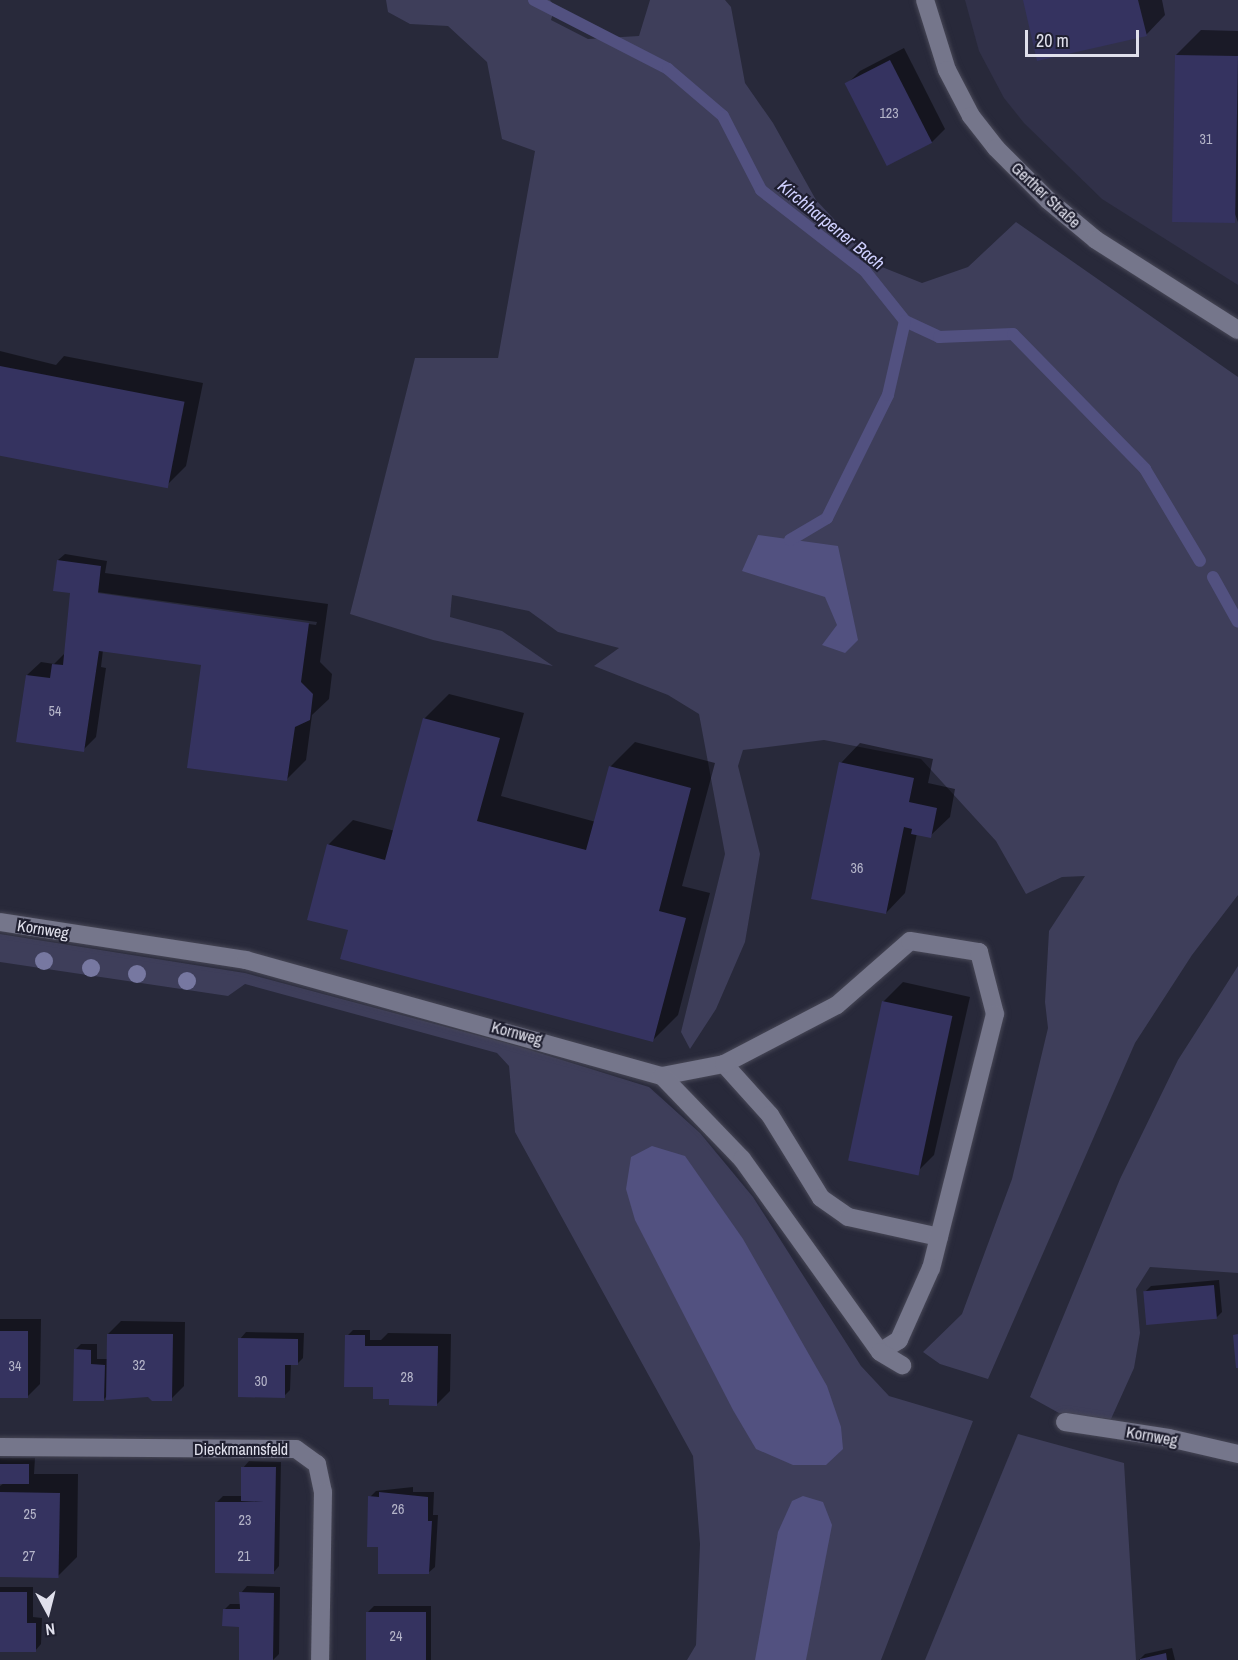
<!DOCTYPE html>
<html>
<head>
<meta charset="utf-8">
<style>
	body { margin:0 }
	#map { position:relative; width:1238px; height:1660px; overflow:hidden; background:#28293a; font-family:"Archivo Narrow",sans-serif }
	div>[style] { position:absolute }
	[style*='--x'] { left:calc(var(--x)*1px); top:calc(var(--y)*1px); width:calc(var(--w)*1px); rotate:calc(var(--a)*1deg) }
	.built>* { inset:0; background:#313149 }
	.green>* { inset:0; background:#3e3e5a }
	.water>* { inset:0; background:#525180 }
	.shadow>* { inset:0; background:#0007 }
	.stream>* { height:12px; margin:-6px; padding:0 6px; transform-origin:6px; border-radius:6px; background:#525180 }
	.building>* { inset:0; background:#353360; transform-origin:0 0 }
	.roads { filter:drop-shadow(0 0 2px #474756) drop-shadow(0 0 2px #474756) }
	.lane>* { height:18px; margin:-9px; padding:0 9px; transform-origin:9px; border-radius:9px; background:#75768b }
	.street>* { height:18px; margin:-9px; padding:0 9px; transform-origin:9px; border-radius:9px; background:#75768b }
	.trees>* { width:18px; height:18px; margin:-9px; border-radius:50%; background:#7778a1 }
	span { translate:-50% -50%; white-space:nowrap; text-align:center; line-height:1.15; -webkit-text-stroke:4.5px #1f1f30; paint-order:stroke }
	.number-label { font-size:14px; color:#b5b5c9 }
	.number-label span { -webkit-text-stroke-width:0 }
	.street-label { font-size:16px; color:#e0e0ec }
	.water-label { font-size:18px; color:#cfd0fe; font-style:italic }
	.north { position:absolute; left:18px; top:1582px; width:60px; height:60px; -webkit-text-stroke:4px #1f1f30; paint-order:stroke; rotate:173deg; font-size:16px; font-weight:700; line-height:24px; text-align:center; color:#e0e0ec }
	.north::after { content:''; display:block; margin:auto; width:21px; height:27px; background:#e0e0ec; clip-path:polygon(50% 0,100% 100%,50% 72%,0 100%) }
	.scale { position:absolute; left:1025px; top:30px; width:114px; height:27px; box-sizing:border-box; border:3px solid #e0e0ec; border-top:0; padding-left:8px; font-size:18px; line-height:21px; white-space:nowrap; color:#e0e0ec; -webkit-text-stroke:4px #1f1f30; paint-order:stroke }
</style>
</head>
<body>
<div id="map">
	<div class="built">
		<div style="clip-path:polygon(965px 0,1238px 0,1238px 285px,1102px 199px,1024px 123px,1004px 98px,979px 51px)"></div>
	</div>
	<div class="green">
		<div style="clip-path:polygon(386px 0,550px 0,555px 7px,551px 20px,588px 39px,639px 36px,650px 0,725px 0,731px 7px,745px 83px,773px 123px,816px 200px,877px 265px,922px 283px,968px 267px,1016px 222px,1238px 377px,1238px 895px,1192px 955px,1135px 1043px,988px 1379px,940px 1364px,923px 1352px,962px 1314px,1012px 1179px,1048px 1028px,1045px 1002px,1049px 931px,1085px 876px,1062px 877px,1026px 894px,996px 841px,921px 759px,824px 740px,743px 750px,738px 766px,760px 854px,745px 942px,716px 1009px,690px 1049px,681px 1032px,725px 854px,699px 714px,668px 695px,594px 666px,619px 648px,558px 632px,529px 611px,452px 595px,450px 617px,502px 631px,553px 666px,433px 640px,350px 614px,415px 358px,498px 358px,535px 151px,502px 139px,487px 62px,448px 26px,410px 24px,388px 12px)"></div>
		<div style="clip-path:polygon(0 934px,245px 973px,517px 1046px,649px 1087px,700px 1133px,753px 1197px,861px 1366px,889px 1396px,973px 1421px,881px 1660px,687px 1660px,696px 1645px,700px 1544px,693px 1456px,515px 1132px,509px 1066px,497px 1053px,245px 984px,228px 996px,0 962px)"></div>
		<div style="clip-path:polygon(1238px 966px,1238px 1273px,1150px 1267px,1136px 1289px,1140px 1333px,1134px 1368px,1111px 1419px,1059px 1413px,1030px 1397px,1120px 1179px,1178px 1060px)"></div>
		<div style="clip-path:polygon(1018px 1434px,1124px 1463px,1136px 1660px,925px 1660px)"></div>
	</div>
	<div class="water">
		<div style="clip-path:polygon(758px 535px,838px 546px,858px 640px,845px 653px,822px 645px,837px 625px,825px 597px,742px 571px)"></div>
		<div style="clip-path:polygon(652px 1146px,685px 1156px,743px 1239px,827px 1386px,841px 1427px,843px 1449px,826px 1465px,793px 1465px,756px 1449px,733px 1410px,635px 1220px,626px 1189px,631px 1157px)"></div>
		<div style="clip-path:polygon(803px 1496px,823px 1502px,832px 1525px,806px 1660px,755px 1660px,778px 1532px,792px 1501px)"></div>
	</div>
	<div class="shadow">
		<div style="clip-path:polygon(1025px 0,1162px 0,1165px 15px,1146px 35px)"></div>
		<div style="clip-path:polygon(1201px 30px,1238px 31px,1238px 222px,1176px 55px)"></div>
		<div style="clip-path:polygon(904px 48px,945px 129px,932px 142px,889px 164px,847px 84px,860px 71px)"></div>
		<div style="clip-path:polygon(0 351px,56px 365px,64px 356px,203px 383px,186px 466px,167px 485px,0 452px)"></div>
		<div style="clip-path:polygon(evenodd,65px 554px,107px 561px,105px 573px,328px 604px,320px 662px,332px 674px,329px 699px,312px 715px,306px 760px,287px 779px,203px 664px,103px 650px,101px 667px,106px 668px,96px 737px,83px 750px,27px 675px,41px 662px,54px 664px,66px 652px,72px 591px,58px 560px,65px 554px,97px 592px,317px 622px,316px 625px,95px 594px,97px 592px)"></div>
		<div style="clip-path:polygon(449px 694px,524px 713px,501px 796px,596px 822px,610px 767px,635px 742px,715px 763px,682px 886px,710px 893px,678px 1015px,653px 1040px,349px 929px,328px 845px,353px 820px,395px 831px,424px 719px)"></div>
		<div style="clip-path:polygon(860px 743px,933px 759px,928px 783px,955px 789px,950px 817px,930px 836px,917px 833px,905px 893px,886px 913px,841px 763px)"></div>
		<div style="clip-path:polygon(903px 982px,970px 997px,934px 1155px,915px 1174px,883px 1002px)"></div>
		<div style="clip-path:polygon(1219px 1280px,1222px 1312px,1216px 1318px,1145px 1292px,1151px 1286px)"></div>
		<div style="clip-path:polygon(0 1319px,41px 1319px,40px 1384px,27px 1397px,0 1398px)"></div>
		<div style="clip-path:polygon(121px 1321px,185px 1322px,184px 1386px,171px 1399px,149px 1395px,107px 1396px,103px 1400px,75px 1350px,81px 1344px,97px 1344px,97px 1359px,108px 1359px,108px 1334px)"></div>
		<div style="clip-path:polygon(353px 1330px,370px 1330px,370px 1340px,381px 1340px,388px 1333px,451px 1334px,450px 1391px,437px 1404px,391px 1398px,375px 1383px,347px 1336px)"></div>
		<div style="clip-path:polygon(246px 1332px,304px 1333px,303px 1358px,297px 1364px,291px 1364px,290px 1390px,284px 1396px,240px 1339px)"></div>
		<div style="clip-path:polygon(0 1458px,35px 1458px,34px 1474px,78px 1474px,77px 1557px,58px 1576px,0 1576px,0 1486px,4px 1483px,0 1483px)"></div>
		<div style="clip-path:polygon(249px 1461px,281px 1462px,279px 1566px,273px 1573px,217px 1502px,223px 1496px,243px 1496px,243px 1468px)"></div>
		<div style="clip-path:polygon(413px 1487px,413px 1492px,434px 1492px,433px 1515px,438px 1515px,435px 1567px,428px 1573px,370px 1497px,376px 1491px)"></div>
		<div style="clip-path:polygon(247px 1586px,280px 1587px,279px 1654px,273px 1660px,224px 1610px,230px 1604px,241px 1604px,241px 1593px)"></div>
		<div style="clip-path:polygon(0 1587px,33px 1587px,33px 1617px,42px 1618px,41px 1644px,35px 1651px,0 1651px)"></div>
		<div style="clip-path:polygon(374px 1606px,431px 1606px,431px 1660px,367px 1660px,368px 1612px)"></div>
		<div style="clip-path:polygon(1172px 1648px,1175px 1660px,1139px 1660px,1145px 1654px)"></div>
	</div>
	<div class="stream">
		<div style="--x:534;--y:0;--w:151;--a:27.2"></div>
		<div style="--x:668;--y:69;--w:72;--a:40.5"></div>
		<div style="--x:723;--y:116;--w:83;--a:62.8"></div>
		<div style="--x:761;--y:190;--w:132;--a:37.9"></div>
		<div style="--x:865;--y:271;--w:64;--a:51.3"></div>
		<div style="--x:905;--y:321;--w:38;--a:25"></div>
		<div style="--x:939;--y:337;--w:74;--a:-2.3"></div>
		<div style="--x:1013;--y:334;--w:189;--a:45.6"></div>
		<div style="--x:1145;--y:469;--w:107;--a:59.1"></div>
		<div style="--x:790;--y:540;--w:43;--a:-30.7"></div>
		<div style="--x:827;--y:518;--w:137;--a:-63.6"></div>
		<div style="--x:888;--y:395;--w:76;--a:-77.1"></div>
		<div style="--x:1213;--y:577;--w:51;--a:60.9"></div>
	</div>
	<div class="building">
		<div style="clip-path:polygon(1023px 0,1138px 0,1147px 36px,1037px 61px)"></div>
		<div style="left:1175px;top:55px;width:63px;height:167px;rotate:1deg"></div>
		<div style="left:890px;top:60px;width:93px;height:51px;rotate:63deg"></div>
		<div style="left:0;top:366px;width:188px;height:88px;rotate:11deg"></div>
		<div style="clip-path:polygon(57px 560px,101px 566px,98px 593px,309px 623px,301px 682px,313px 694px,310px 720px,295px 727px,287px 781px,187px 768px,201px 665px,99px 651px,84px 752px,16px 742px,26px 675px,50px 678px,52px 664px,63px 665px,70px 593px,53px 591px)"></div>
		<div style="clip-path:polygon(423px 718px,500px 738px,477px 821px,586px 850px,609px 766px,691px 788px,659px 911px,686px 918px,653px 1042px,340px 959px,348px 930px,307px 920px,327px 844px,385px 860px)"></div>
		<div style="clip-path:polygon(839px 762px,914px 778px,909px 802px,937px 808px,931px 838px,911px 834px,912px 829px,904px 827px,886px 914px,811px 899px)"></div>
		<div style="left:882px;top:1001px;width:72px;height:163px;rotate:12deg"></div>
		<div style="left:1214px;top:1285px;width:34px;height:71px;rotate:85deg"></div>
		<div style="left:0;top:1331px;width:28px;height:67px"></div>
		<div style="clip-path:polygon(107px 1334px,173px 1334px,172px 1401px,152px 1401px,148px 1397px,106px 1400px)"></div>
		<div style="clip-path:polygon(1238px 1334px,1238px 1368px,1236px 1368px,1233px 1335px)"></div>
		<div style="clip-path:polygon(345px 1335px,365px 1335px,365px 1346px,438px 1346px,437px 1406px,389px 1405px,389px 1399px,373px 1399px,373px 1387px,344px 1387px)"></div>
		<div style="clip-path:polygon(238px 1338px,298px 1339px,298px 1365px,285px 1365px,285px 1398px,238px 1397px)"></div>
		<div style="clip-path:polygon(74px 1349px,91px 1350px,91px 1364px,105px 1365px,104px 1401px,73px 1401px)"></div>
		<div style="left:0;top:1464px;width:29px;height:20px"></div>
		<div style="clip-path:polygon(241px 1467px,276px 1467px,274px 1574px,215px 1573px,215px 1502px,264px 1502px,241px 1501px)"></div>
		<div style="left:0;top:1492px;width:60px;height:85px;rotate:1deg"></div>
		<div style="clip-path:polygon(379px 1492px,428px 1497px,428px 1521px,432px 1521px,429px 1574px,378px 1574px,378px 1547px,367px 1547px,368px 1496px,379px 1497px)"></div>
		<div style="clip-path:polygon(0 1592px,27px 1592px,27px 1623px,36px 1623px,36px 1652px,0 1652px)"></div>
		<div style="clip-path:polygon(239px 1592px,274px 1593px,273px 1660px,239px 1660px,239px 1627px,222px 1626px,223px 1609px,240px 1609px)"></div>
		<div style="left:366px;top:1612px;width:60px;height:48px"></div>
		<div style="clip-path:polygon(1166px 1653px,1167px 1660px,1140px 1660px,1140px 1659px)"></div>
	</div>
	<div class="roads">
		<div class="lane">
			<div style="--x:724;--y:1064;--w:69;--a:48"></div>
			<div style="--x:770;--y:1115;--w:97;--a:58.4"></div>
			<div style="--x:821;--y:1198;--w:33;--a:35"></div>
			<div style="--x:848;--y:1217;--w:93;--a:12.4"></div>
			<div style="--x:662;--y:1076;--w:63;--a:-11"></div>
			<div style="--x:724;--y:1064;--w:127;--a:-27.6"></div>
			<div style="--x:837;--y:1005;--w:97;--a:-41.2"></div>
			<div style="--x:910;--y:941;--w:70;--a:9.1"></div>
			<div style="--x:979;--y:952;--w:64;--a:75.5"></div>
			<div style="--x:995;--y:1014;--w:262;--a:104.1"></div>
			<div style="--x:931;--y:1268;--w:79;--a:114"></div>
			<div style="--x:899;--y:1340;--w:22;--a:148"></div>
		</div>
		<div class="street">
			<div style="--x:925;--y:0;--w:73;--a:72.6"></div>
			<div style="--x:947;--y:70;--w:52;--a:62.4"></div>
			<div style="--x:971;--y:116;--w:41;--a:52"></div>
			<div style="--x:996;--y:148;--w:74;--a:45"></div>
			<div style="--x:1048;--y:200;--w:62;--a:39.8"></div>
			<div style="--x:1096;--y:240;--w:168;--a:32.4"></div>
			<div style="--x:0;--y:922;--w:249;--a:8.8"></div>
			<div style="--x:246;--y:960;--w:432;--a:15.6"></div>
			<div style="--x:662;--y:1076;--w:115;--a:46.1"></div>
			<div style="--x:742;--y:1159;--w:237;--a:54.4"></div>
			<div style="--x:880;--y:1352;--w:26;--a:31"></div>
			<div style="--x:1065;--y:1422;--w:105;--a:8.7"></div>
			<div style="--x:1169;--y:1438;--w:71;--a:13.1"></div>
			<div style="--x:0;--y:1447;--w:296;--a:0.4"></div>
			<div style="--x:296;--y:1449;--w:26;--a:36"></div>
			<div style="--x:317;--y:1464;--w:29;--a:78"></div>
			<div style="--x:323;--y:1492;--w:168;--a:91"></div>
		</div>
	</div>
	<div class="trees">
		<div style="left:44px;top:961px"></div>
		<div style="left:91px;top:968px"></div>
		<div style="left:137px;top:974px"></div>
		<div style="left:187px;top:981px"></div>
	</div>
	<div class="number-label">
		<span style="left:889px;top:113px">123</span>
		<span style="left:1206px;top:139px">31</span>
		<span style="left:55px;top:711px">54</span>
		<span style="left:857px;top:868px">36</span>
		<span style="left:139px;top:1365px">32</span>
		<span style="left:15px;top:1366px">34</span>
		<span style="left:407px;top:1377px">28</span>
		<span style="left:261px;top:1381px">30</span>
		<span style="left:398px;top:1509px">26</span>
		<span style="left:30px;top:1514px">25</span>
		<span style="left:245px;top:1520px">23</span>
		<span style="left:29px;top:1556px">27</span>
		<span style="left:244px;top:1556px">21</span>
		<span style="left:396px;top:1636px">24</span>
	</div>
	<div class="street-label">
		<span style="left:1046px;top:195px;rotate:43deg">Gerther Straße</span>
		<span style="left:43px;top:929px;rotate:9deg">Kornweg</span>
		<span style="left:517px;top:1033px;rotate:15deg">Kornweg</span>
		<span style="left:1152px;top:1436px;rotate:10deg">Kornweg</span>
		<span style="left:241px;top:1449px">Dieckmannsfeld</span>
	</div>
	<div class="water-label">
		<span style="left:831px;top:225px;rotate:39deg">Kirchharpener Bach</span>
	</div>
	<div class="north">N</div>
	<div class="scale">20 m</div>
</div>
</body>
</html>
